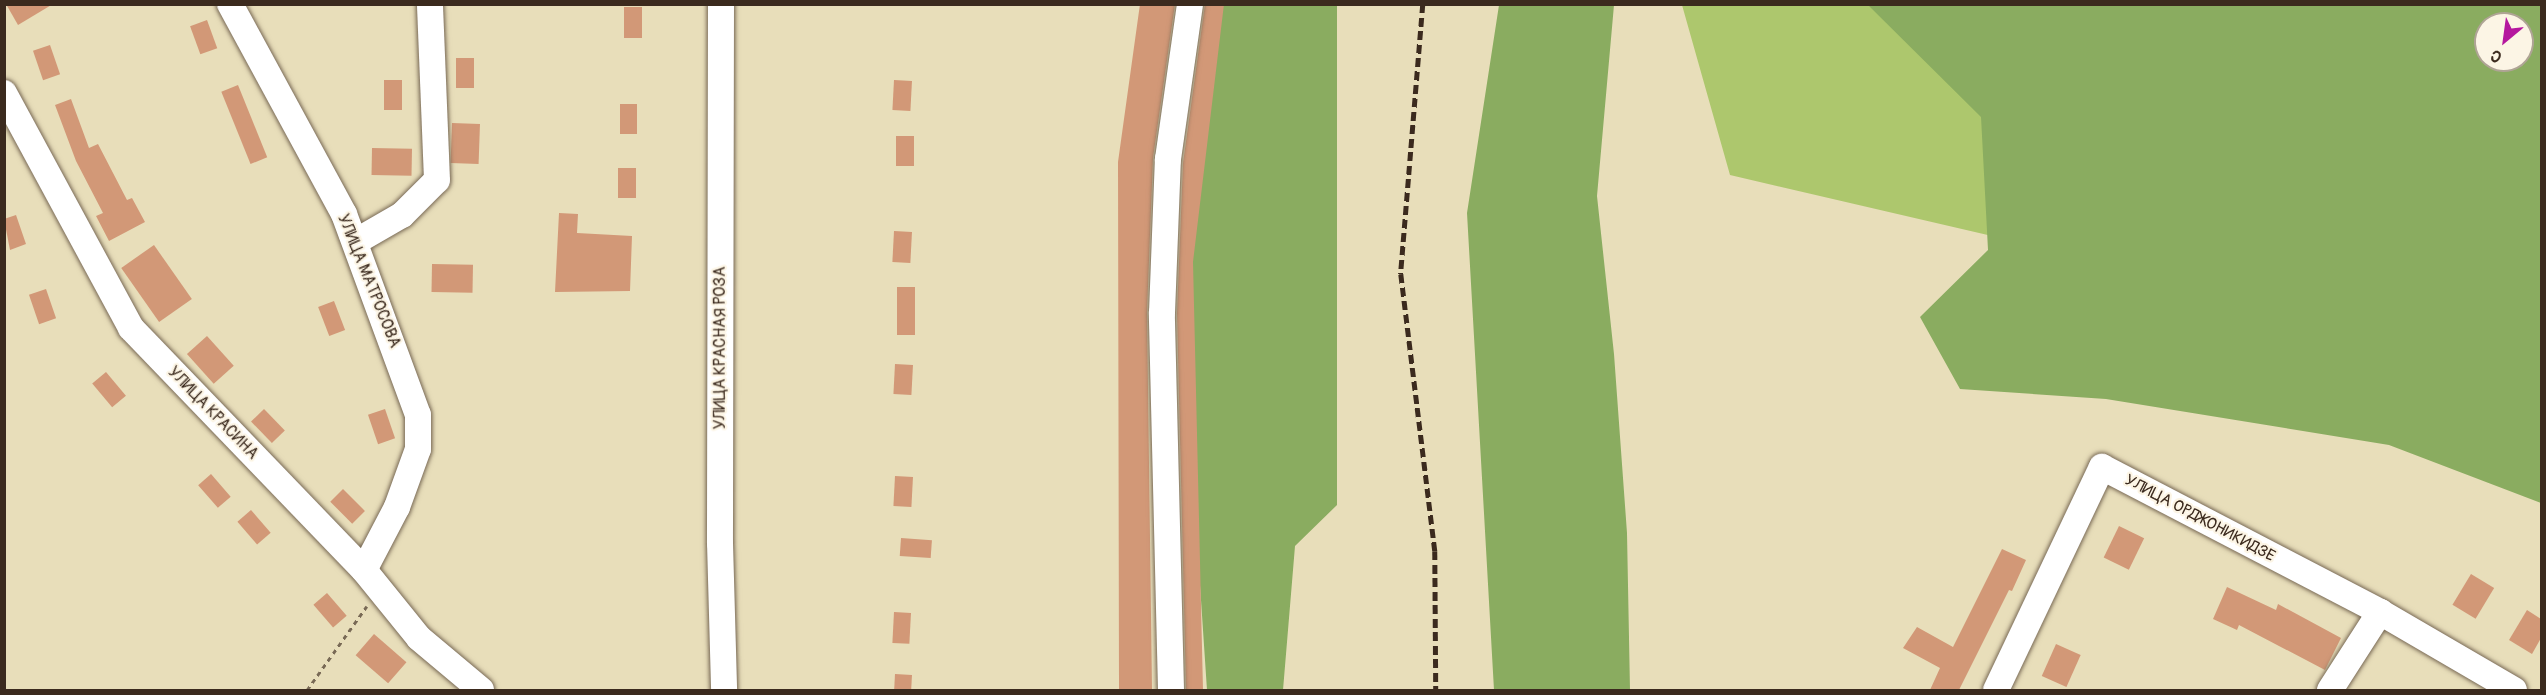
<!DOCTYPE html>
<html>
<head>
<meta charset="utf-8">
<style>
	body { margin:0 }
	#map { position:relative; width:2546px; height:695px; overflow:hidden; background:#e8deba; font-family:Pangolin,sans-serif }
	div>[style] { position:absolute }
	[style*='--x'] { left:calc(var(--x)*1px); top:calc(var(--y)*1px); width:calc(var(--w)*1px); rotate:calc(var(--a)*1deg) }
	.green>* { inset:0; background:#adc76d }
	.forest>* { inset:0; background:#8aac60 }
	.building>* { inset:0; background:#d29877; transform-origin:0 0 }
	.path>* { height:3px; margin-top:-1.5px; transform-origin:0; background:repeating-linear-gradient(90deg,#786955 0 4.5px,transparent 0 9px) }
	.roads { filter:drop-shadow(0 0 2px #786955) drop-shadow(0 0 2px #786955) }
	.minor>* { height:26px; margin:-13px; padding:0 13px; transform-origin:13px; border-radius:13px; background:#fff }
	.rail>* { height:4.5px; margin-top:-2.25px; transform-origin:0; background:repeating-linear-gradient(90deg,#3b2a1e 0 9px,transparent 0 13.5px) }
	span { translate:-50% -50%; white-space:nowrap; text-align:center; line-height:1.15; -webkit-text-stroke:4.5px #fcf5e5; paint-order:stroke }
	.street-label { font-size:16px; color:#3b2a1e }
	.frame { position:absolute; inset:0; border:6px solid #3b2a1e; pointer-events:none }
	.north { position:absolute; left:2474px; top:12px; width:60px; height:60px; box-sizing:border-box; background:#fcf5e5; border:2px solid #afa495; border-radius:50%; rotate:209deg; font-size:16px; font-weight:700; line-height:24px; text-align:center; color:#3b2a1e }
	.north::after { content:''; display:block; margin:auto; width:21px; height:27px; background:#b5179e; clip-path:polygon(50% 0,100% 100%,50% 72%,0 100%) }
</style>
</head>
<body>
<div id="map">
	<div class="green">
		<div style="clip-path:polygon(evenodd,1682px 5px,2541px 5px,2520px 359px,1730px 175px,1682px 5px,2486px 24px,2522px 24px,2522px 60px,2486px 60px,2486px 24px)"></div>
	</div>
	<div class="forest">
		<div style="clip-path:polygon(1211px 5px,1337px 5px,1337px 505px,1295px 546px,1283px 690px,1207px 690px,1179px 270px)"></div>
		<div style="clip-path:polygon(1499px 5px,1614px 5px,1597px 196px,1614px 354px,1627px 533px,1630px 690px,1494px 690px,1467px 213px)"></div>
		<div style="clip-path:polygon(evenodd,1868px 5px,2541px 5px,2541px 503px,2389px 445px,2106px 399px,1960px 389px,1920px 317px,1988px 250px,1981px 117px,1868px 5px,2486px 24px,2522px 24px,2522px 60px,2486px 60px,2486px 24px)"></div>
	</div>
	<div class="building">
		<div style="clip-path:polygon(6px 4px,53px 4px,18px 25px)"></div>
		<div style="clip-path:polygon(1140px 4px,1175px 4px,1153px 158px,1147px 312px,1152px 690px,1119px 690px,1118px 162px)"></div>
		<div style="clip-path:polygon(1205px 4px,1224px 4px,1193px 262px,1203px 690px,1186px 690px,1177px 313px,1183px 163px)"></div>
		<div style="left:624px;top:7px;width:18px;height:31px"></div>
		<div style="left:207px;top:20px;width:30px;height:18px;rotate:70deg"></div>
		<div style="left:50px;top:45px;width:31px;height:18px;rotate:71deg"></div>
		<div style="left:456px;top:58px;width:18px;height:30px"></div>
		<div style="left:384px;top:80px;width:18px;height:30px"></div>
		<div style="left:894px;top:80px;width:18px;height:30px;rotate:3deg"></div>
		<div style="left:238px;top:85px;width:78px;height:18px;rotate:68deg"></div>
		<div style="clip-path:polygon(71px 99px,89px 148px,98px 144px,127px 200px,132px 198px,145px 222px,109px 241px,96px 216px,103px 213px,76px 161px,55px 105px)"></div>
		<div style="left:620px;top:104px;width:17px;height:30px"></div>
		<div style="left:452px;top:123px;width:28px;height:40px;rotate:2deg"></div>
		<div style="left:896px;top:136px;width:18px;height:30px"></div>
		<div style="left:372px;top:148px;width:40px;height:27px;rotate:1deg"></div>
		<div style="left:618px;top:168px;width:18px;height:30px"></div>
		<div style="clip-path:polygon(559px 213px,578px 214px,577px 233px,632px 236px,630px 291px,555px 292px)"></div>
		<div style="clip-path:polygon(16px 215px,26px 244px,10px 250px,4px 219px)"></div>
		<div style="left:894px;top:231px;width:18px;height:31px;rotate:3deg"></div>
		<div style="left:154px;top:245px;width:66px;height:40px;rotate:55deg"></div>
		<div style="left:432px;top:264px;width:41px;height:28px;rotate:1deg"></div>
		<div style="left:897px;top:287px;width:18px;height:48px"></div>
		<div style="left:46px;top:289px;width:31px;height:18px;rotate:71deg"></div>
		<div style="left:334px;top:301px;width:31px;height:17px;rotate:69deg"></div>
		<div style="left:207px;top:336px;width:40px;height:27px;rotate:48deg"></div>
		<div style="left:895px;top:364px;width:18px;height:30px;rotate:3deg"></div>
		<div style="left:106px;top:372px;width:31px;height:18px;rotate:50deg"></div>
		<div style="left:264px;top:409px;width:30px;height:18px;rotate:46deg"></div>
		<div style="left:385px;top:409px;width:31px;height:18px;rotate:71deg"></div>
		<div style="left:211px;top:474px;width:30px;height:17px;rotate:49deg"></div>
		<div style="left:895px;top:476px;width:18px;height:30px;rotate:3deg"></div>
		<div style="left:343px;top:489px;width:31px;height:18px;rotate:45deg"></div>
		<div style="left:251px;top:510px;width:30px;height:18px;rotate:49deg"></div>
		<div style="left:2119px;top:526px;width:28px;height:35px;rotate:26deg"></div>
		<div style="left:901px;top:538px;width:31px;height:18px;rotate:4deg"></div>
		<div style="clip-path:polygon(2002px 549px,2026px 560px,2012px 591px,2009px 590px,1959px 690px,1930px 690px,1940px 668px,1903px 648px,1917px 627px,1953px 647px)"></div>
		<div style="left:2471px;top:574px;width:27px;height:36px;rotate:31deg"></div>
		<div style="clip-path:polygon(2227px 587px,2276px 610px,2278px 604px,2341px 638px,2325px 670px,2239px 625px,2237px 630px,2213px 619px)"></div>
		<div style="left:327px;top:593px;width:30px;height:18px;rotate:49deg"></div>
		<div style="clip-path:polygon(2527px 610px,2541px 619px,2541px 638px,2532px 654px,2509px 640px)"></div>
		<div style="left:894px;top:612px;width:17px;height:31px;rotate:3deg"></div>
		<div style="left:374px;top:634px;width:43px;height:28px;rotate:41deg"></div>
		<div style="left:2056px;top:644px;width:27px;height:35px;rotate:24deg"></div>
		<div style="left:895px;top:674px;width:17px;height:16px;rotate:3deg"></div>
	</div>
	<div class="path">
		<div style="--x:307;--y:690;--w:103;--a:-54.5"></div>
	</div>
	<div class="roads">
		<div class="minor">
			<div style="--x:230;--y:4;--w:239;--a:61.5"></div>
			<div style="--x:344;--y:214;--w:214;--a:69.8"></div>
			<div style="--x:418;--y:415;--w:34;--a:90"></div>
			<div style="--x:418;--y:449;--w:62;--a:109.9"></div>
			<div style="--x:397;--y:507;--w:71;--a:117.6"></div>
			<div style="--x:721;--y:4;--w:539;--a:90.11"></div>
			<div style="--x:720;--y:543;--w:147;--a:88.4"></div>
			<div style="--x:4;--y:93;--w:267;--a:61.6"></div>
			<div style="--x:131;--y:328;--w:336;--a:46.1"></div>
			<div style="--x:364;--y:570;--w:87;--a:51"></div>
			<div style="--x:419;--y:638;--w:81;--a:40"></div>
			<div style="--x:355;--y:242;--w:54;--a:-29.9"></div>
			<div style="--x:402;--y:215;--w:49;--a:-45"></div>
			<div style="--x:437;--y:180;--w:176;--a:-92.3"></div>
			<div style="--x:1171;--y:690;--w:377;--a:-91.4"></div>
			<div style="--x:1162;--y:313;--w:154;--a:-87.8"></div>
			<div style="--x:1168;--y:159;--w:157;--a:-81.9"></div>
			<div style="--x:1996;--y:690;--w:247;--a:-64.6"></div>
			<div style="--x:2102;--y:467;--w:314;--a:27.5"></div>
			<div style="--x:2380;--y:612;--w:155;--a:30.2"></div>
			<div style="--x:2330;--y:690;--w:93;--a:-57.3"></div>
		</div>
	</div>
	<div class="rail">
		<div style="--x:1423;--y:4;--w:271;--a:94.7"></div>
		<div style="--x:1401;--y:274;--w:279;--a:83"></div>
		<div style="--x:1435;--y:551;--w:139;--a:89.6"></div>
	</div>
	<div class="street-label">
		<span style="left:369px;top:281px;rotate:68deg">УЛИЦА МАТРОСОВА</span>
		<span style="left:720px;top:348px;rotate:-90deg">УЛИЦА КРАСНАЯ РОЗА</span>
		<span style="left:213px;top:413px;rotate:46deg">УЛИЦА КРАСИНА</span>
		<span style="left:2200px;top:518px;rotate:28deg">УЛИЦА ОРДЖОНИКИДЗЕ</span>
	</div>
	<div class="frame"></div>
	<div class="north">С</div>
</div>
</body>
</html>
